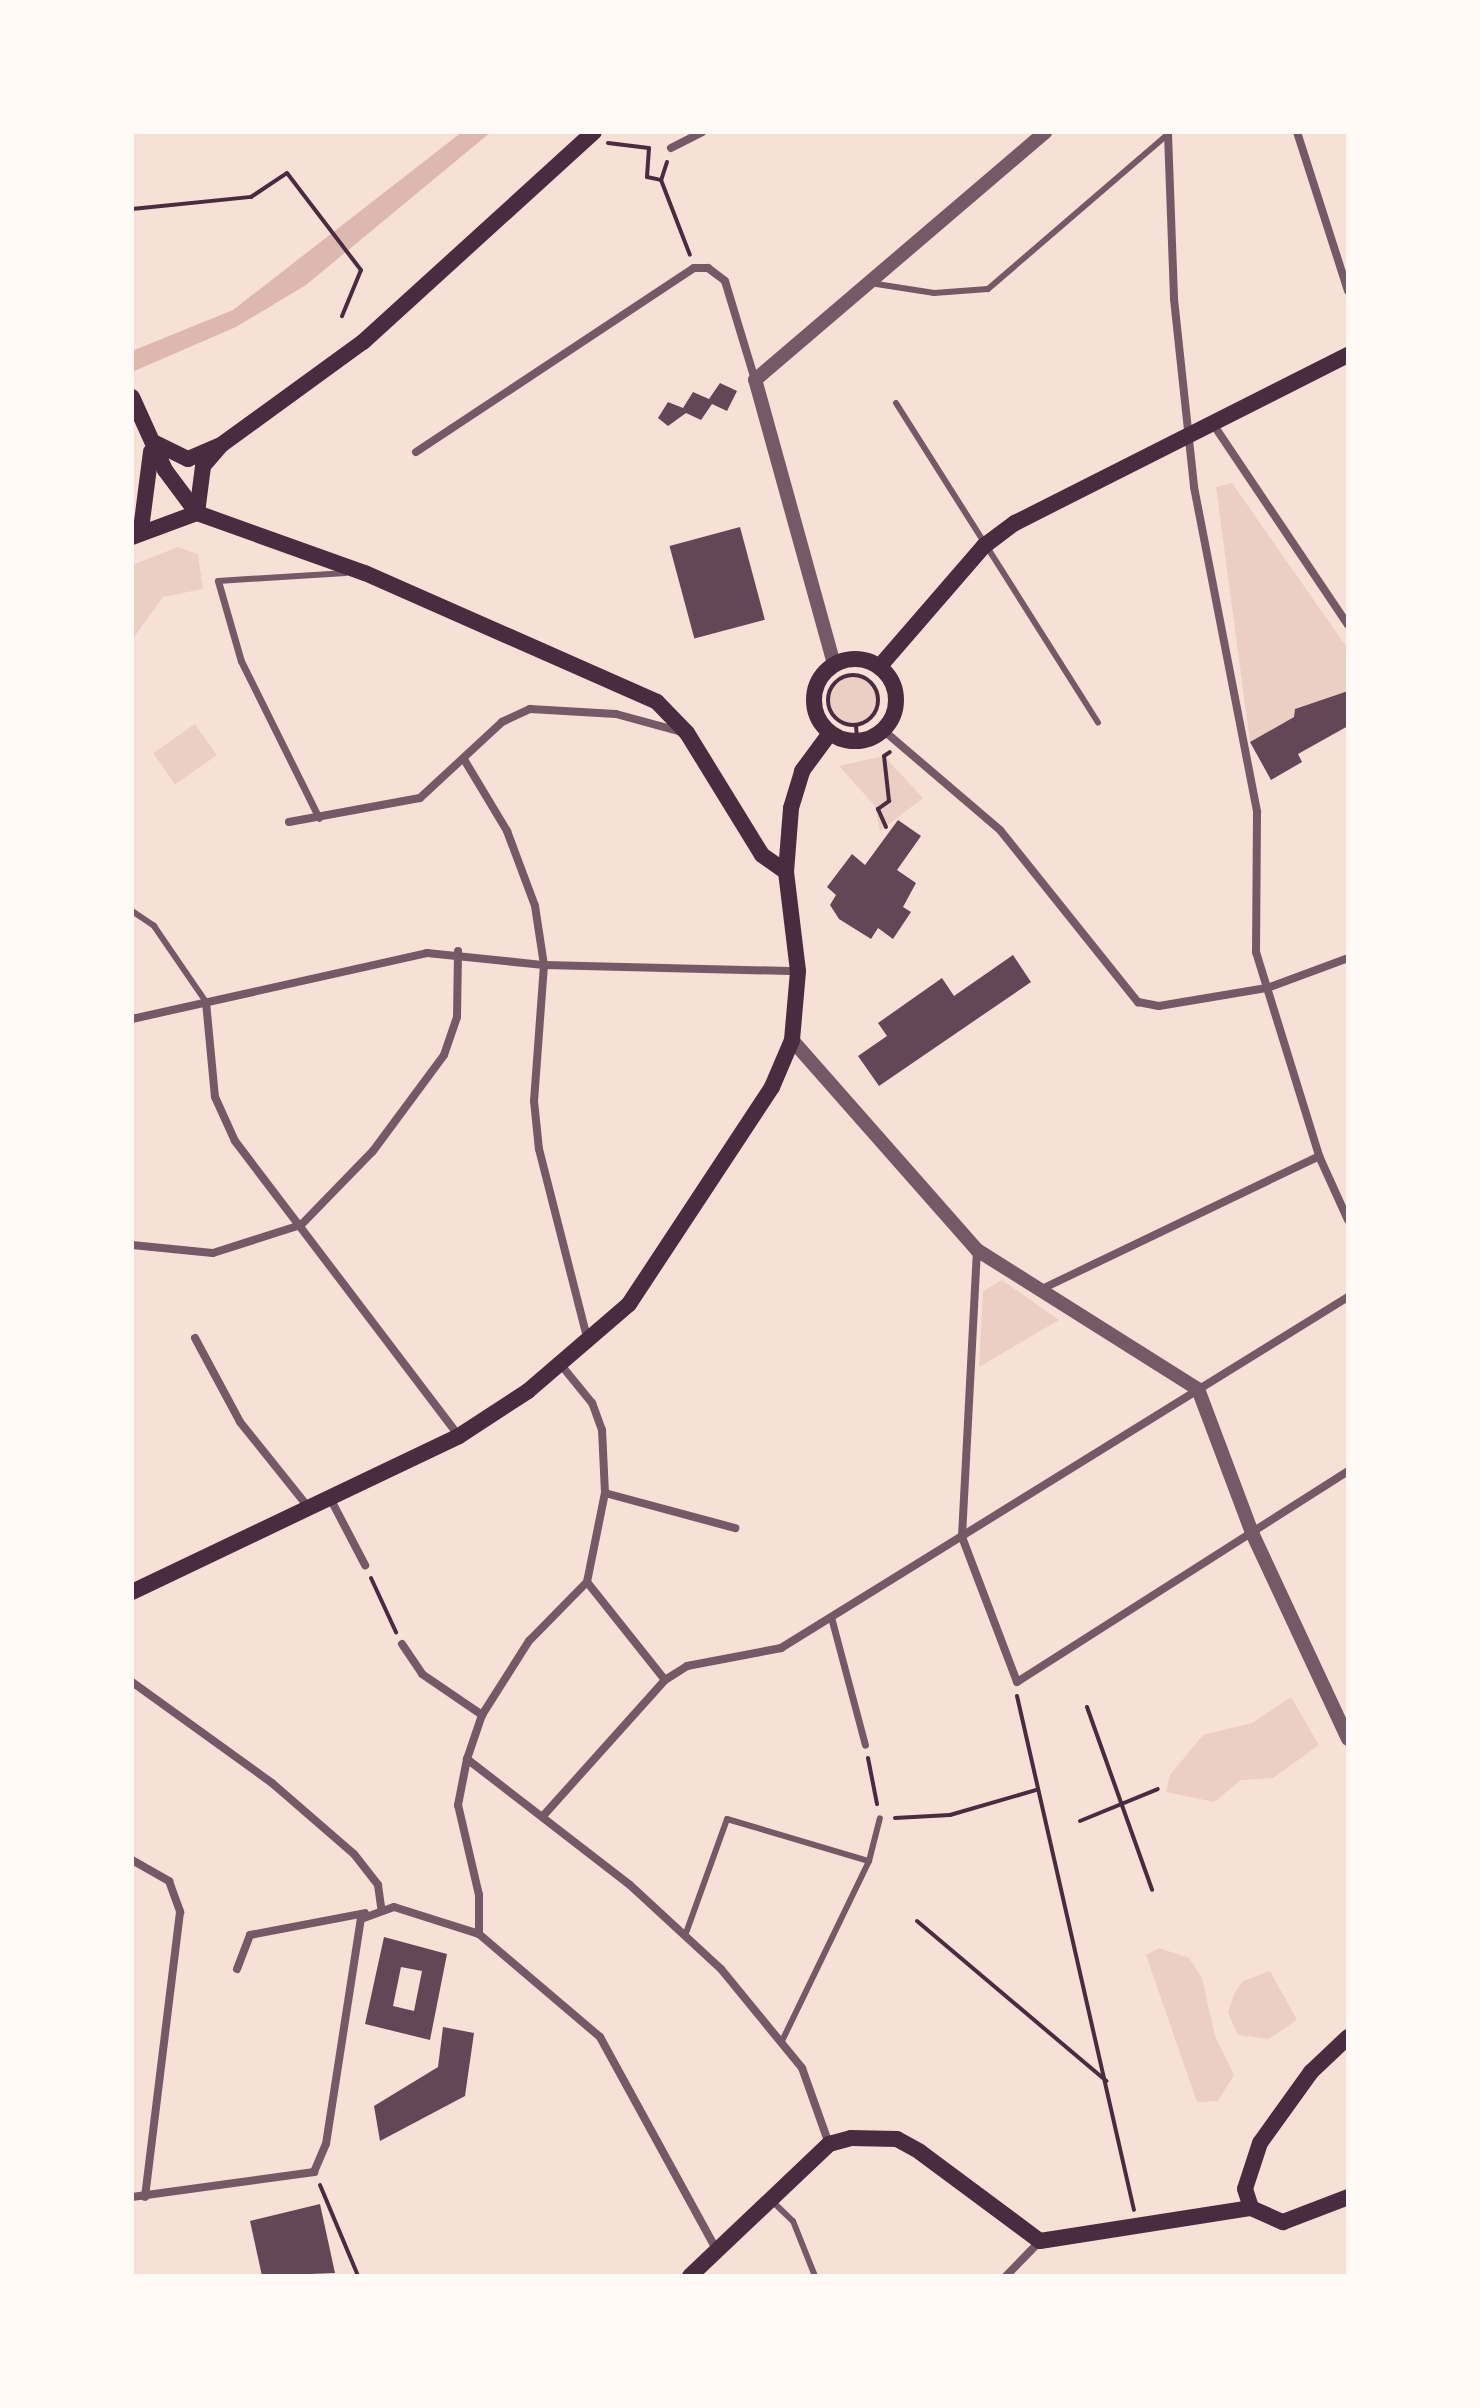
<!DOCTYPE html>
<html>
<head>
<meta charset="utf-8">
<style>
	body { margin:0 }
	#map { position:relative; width:1480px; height:2408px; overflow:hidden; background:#f7e1d7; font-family:Helvetica,sans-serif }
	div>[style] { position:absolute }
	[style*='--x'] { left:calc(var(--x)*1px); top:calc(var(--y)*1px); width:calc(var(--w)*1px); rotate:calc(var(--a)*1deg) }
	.green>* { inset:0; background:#ebcfc5; transform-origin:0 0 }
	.round { border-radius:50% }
	.water>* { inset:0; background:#dcb8b0 }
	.building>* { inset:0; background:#644757; transform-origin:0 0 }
	.path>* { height:4px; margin:-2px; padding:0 2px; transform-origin:2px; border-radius:2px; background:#4a2c40 }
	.path>.ring { margin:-2px; padding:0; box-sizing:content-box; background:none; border:4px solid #4a2c40; border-radius:50% }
	.service>* { height:6px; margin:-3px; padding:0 3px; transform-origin:3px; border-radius:3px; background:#755966 }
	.pedestrian>* { height:7px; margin:-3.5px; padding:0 3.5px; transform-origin:3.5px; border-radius:3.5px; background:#755966 }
	.minor>* { height:8px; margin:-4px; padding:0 4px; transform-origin:4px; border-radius:4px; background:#755966 }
	.tertiary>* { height:14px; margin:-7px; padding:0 7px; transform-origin:7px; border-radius:7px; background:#755966 }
	.secondary>* { height:16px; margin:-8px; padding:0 8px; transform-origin:8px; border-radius:8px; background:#4a2c40 }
	.secondary>.ring { margin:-8px; padding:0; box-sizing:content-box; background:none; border:16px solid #4a2c40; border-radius:50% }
	span { translate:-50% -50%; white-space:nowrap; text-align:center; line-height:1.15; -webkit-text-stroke:7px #fffaf5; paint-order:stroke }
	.frame { position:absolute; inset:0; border:134px solid #fffaf5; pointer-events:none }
</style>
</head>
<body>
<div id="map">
	<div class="green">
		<div style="clip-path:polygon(1232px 483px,1348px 649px,1348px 691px,1295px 709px,1294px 717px,1250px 742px,1216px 487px)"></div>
		<div style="clip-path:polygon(178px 547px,198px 554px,203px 589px,163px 597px,132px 640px,132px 565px)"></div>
		<div class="round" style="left:828px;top:675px;width:50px;height:50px"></div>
		<div style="left:195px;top:724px;width:38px;height:51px;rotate:55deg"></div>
		<div style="clip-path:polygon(884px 756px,923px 798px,880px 831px,875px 806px,839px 766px)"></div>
		<div style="clip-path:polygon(1002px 1280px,1059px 1320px,979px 1367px,983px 1291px)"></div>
		<div style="clip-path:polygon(1291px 1697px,1319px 1745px,1273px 1778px,1241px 1780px,1214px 1802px,1166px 1792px,1170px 1775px,1203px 1735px,1252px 1723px)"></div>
		<div style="clip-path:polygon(1159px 1948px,1189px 1958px,1202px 1978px,1215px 2036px,1234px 2075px,1218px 2101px,1197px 2102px,1146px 1955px)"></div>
		<div style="clip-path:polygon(1270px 1971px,1297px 2020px,1269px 2039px,1238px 2035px,1228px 2013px,1234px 1994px,1243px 1981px)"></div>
	</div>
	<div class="water">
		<div style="clip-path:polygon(462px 132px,491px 132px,306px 285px,236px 327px,132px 372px,132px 351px,233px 310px)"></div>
	</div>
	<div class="building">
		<div style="clip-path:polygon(720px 383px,737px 391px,727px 411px,712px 404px,701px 420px,686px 413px,668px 426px,658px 418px,668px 402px,683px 408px,693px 392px,709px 399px)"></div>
		<div style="left:740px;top:527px;width:96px;height:73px;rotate:75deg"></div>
		<div style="clip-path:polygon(1348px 691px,1348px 726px,1298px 754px,1302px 762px,1271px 780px,1250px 742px,1294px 717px,1295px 709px)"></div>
		<div style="clip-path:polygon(898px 820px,921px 836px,897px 870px,916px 883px,903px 907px,911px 912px,893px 939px,878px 928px,871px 939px,839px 919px,830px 905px,836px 895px,827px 887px,852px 854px,865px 865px)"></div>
		<div style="clip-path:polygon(1013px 955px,1031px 982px,879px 1086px,858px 1056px,887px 1036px,878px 1023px,942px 978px,954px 996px)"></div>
		<div style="clip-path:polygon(evenodd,384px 1937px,447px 1954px,430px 2040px,365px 2024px,384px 1937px,401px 1967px,422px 1971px,414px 2011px,393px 2006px,401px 1967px)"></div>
		<div style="clip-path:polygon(443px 2027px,474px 2033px,465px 2096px,380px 2141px,374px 2106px,438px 2067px)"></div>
		<div style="clip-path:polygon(320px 2204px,335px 2273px,262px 2276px,250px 2221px)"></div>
	</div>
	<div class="path">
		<div style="--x:608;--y:143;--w:41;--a:7"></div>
		<div style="--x:649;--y:148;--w:29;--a:94"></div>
		<div style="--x:647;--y:177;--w:14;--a:12"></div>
		<div style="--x:667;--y:162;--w:19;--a:108"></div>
		<div style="--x:661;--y:180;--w:80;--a:68.9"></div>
		<div style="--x:132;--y:209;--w:120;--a:-5.8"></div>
		<div style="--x:251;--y:197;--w:43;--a:-33.7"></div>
		<div style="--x:287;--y:173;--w:122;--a:52.7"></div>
		<div style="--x:361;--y:270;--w:50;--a:112.4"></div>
		<div class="ring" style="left:828px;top:675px;width:46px;height:46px"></div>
		<div style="--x:856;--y:725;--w:16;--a:86"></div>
		<div style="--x:886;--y:827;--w:20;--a:-114"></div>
		<div style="--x:878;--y:809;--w:14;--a:-36"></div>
		<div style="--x:889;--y:801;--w:45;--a:-96.3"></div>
		<div style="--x:884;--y:756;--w:7;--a:-34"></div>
		<div style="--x:371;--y:1578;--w:60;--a:65.2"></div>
		<div style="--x:1017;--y:1696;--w:527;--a:77.18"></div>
		<div style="--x:1087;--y:1707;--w:194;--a:70.4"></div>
		<div style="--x:868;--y:1758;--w:47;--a:78.9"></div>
		<div style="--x:895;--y:1818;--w:55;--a:-3.1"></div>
		<div style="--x:950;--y:1815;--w:90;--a:-16.2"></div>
		<div style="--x:1080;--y:1821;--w:84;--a:-22.3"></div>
		<div style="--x:917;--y:1921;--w:248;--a:40.2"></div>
		<div style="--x:320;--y:2185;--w:99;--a:67.3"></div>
	</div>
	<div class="service">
		<div style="--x:870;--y:283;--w:65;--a:8.9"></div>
		<div style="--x:934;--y:293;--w:54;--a:-4.2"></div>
		<div style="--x:988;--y:289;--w:238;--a:-40.7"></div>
		<div style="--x:896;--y:403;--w:378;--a:57.7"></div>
		<div style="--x:218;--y:581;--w:128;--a:-3.6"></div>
		<div style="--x:132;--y:911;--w:27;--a:34"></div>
		<div style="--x:154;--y:926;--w:92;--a:55.6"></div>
		<div style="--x:686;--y:1933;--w:121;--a:-70.2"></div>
		<div style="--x:727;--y:1819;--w:148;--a:16.5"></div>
		<div style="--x:782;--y:2041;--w:200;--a:-64.2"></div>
		<div style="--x:869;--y:1861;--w:44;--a:-75.7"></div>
		<div style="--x:772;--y:2201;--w:29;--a:44"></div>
		<div style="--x:793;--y:2221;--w:59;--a:68.2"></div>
	</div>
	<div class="pedestrian">
		<div style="--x:218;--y:581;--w:83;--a:74"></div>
		<div style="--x:241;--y:661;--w:175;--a:63.6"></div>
		<div style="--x:831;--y:1617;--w:132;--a:75.1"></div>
	</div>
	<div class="minor">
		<div style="--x:1297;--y:132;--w:167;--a:72.2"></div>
		<div style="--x:1168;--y:134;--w:165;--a:87.9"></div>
		<div style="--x:1174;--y:299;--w:189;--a:83.9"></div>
		<div style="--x:1194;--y:487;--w:331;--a:79"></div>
		<div style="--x:1257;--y:812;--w:140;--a:90.4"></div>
		<div style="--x:1256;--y:952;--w:214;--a:72.8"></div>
		<div style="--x:1319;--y:1156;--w:70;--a:65.6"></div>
		<div style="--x:671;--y:148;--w:35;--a:-27"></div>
		<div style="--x:1213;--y:424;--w:242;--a:56.1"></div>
		<div style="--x:416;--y:452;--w:333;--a:-33.5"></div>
		<div style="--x:694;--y:268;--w:14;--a:0"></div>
		<div style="--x:708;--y:268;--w:21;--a:37"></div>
		<div style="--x:725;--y:281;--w:103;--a:73.1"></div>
		<div style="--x:883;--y:730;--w:154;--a:40.5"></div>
		<div style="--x:1000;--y:830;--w:221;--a:51.3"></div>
		<div style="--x:1138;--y:1002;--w:21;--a:11"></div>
		<div style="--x:1159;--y:1006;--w:109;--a:-9.5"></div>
		<div style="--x:1267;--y:988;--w:86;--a:-20.3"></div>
		<div style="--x:465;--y:761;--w:82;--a:59"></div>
		<div style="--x:507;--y:831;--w:80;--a:69.5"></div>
		<div style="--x:535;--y:906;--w:60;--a:81.3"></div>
		<div style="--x:544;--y:965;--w:136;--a:94.2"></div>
		<div style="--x:534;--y:1101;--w:48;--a:84.1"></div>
		<div style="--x:539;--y:1149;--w:198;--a:75.7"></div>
		<div style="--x:289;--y:822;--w:133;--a:-10.4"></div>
		<div style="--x:420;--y:798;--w:112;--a:-42.8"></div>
		<div style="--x:502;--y:722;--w:31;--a:-25"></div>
		<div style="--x:530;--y:709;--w:86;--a:3.3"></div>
		<div style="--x:616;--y:714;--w:68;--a:15.3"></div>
		<div style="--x:206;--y:1002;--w:95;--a:84.6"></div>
		<div style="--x:215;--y:1097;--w:48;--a:65.6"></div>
		<div style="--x:235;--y:1141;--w:370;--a:52.8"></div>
		<div style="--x:132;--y:1019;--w:302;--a:-12.6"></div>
		<div style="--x:427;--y:953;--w:118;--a:5.9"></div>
		<div style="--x:544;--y:965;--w:254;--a:1.4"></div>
		<div style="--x:132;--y:1245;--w:81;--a:5.6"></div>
		<div style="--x:213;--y:1253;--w:92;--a:-17.7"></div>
		<div style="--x:301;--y:1225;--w:103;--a:-45.8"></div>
		<div style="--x:373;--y:1151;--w:119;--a:-53.5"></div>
		<div style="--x:444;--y:1055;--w:40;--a:-71.1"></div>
		<div style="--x:457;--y:1017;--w:66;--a:-89.1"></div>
		<div style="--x:977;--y:1250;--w:287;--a:93"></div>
		<div style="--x:962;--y:1537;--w:155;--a:69.2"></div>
		<div style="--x:1017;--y:1682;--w:393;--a:-32.5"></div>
		<div style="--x:1046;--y:1287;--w:303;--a:-25.6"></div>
		<div style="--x:195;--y:1338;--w:95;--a:61.8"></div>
		<div style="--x:240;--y:1422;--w:110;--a:51.3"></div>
		<div style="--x:605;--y:1493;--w:135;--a:15.1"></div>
		<div style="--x:330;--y:1498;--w:76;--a:62.4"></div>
		<div style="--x:587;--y:1582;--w:125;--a:51.5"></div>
		<div style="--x:402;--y:1644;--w:36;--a:56"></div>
		<div style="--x:422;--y:1674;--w:73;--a:34.3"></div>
		<div style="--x:132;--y:1682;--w:173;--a:35.8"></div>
		<div style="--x:272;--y:1783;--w:108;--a:40.9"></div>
		<div style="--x:354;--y:1854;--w:39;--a:52"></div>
		<div style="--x:378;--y:1885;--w:22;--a:82"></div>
		<div style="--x:467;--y:1759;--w:206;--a:37.7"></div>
		<div style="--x:630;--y:1885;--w:124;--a:42.7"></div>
		<div style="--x:721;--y:1969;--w:128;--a:50.7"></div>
		<div style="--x:802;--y:2068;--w:81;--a:70.4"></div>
		<div style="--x:543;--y:1816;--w:183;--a:-48.1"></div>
		<div style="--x:665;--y:1680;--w:26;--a:-32"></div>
		<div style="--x:687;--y:1666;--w:96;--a:-10.8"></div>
		<div style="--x:781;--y:1648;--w:667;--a:-31.76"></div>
		<div style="--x:132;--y:1860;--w:43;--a:29.6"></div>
		<div style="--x:169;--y:1881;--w:33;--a:70"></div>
		<div style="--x:180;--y:1912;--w:287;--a:97"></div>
		<div style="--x:479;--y:1934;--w:39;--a:-90"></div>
		<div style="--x:479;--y:1895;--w:92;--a:-103.1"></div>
		<div style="--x:458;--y:1805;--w:47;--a:-78.9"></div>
		<div style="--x:467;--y:1759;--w:46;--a:-71.2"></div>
		<div style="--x:482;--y:1715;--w:88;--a:-57.6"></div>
		<div style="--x:529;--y:1641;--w:83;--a:-45.5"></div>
		<div style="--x:587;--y:1582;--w:91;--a:-78.6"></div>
		<div style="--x:605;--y:1493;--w:63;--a:-92.7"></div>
		<div style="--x:602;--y:1430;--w:29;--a:-110"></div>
		<div style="--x:592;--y:1403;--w:49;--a:-129.2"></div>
		<div style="--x:237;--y:1969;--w:36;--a:-69"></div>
		<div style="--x:250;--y:1935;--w:117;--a:-10.8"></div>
		<div style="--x:132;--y:2197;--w:184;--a:-7.8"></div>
		<div style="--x:314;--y:2172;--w:30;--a:-67"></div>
		<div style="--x:326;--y:2144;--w:228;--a:-81.2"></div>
		<div style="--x:361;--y:1919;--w:35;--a:-20"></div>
		<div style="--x:394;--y:1907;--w:89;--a:17.6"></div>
		<div style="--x:479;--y:1934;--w:159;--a:40.4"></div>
		<div style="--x:600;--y:2037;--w:242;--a:61.3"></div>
		<div style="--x:1006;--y:2276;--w:49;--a:-45.8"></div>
	</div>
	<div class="tertiary">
		<div style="--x:834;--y:664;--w:295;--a:-105.5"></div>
		<div style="--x:755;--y:380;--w:382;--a:-40.5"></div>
		<div style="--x:792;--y:1040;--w:280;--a:48.6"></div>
		<div style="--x:977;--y:1250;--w:261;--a:32.2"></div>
		<div style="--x:1198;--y:1389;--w:156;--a:69.4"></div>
		<div style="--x:1253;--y:1535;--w:225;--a:65"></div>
	</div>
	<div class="secondary">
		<div style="--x:132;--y:397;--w:80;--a:65.7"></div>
		<div style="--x:165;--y:470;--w:54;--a:53.3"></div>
		<div style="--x:153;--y:442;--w:39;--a:26"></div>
		<div style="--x:188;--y:459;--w:34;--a:-23"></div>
		<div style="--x:197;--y:513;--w:178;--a:19.7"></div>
		<div style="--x:365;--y:573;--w:319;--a:23.8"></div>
		<div style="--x:657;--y:702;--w:43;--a:45.9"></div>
		<div style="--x:687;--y:733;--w:143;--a:58.4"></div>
		<div style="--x:762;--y:855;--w:29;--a:35"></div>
		<div style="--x:197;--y:513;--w:47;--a:-82.7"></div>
		<div style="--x:203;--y:466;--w:28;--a:-49"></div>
		<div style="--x:221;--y:445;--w:175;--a:-36"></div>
		<div style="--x:363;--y:342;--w:312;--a:-42.3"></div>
		<div style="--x:141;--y:529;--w:78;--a:-82.6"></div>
		<div style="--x:132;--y:537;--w:69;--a:-20.3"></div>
		<div class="ring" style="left:814px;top:659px;width:66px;height:66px"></div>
		<div style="--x:880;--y:666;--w:159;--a:-49.1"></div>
		<div style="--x:984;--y:546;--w:39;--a:-37"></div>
		<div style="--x:1015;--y:523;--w:373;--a:-26.8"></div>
		<div style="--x:132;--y:1592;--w:362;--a:-25.5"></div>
		<div style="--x:459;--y:1436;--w:82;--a:-33.1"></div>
		<div style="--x:528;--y:1391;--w:133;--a:-40.7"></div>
		<div style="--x:629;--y:1304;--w:260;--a:-56.6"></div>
		<div style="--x:772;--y:1087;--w:51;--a:-66.9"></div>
		<div style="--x:792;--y:1040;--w:69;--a:-85"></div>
		<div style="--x:798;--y:971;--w:100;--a:-96.9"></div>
		<div style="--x:786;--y:872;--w:64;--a:-85.5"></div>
		<div style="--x:791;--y:808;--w:39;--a:-73"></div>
		<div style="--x:802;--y:771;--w:47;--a:-53.6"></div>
		<div style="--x:1348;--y:2037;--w:51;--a:136.6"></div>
		<div style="--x:1311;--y:2072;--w:87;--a:125.7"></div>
		<div style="--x:1260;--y:2143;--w:48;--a:108.1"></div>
		<div style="--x:1245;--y:2189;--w:20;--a:72"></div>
		<div style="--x:1251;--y:2208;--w:35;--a:24"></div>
		<div style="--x:1283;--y:2222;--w:70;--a:-21"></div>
		<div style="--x:690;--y:2276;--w:192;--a:-43.5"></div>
		<div style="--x:829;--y:2144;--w:23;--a:-15"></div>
		<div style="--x:851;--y:2138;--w:46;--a:1.2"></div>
		<div style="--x:897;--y:2139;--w:26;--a:29"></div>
		<div style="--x:920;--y:2152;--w:149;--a:36.6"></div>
		<div style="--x:1040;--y:2241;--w:214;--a:-8.9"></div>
	</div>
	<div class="frame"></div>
</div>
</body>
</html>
